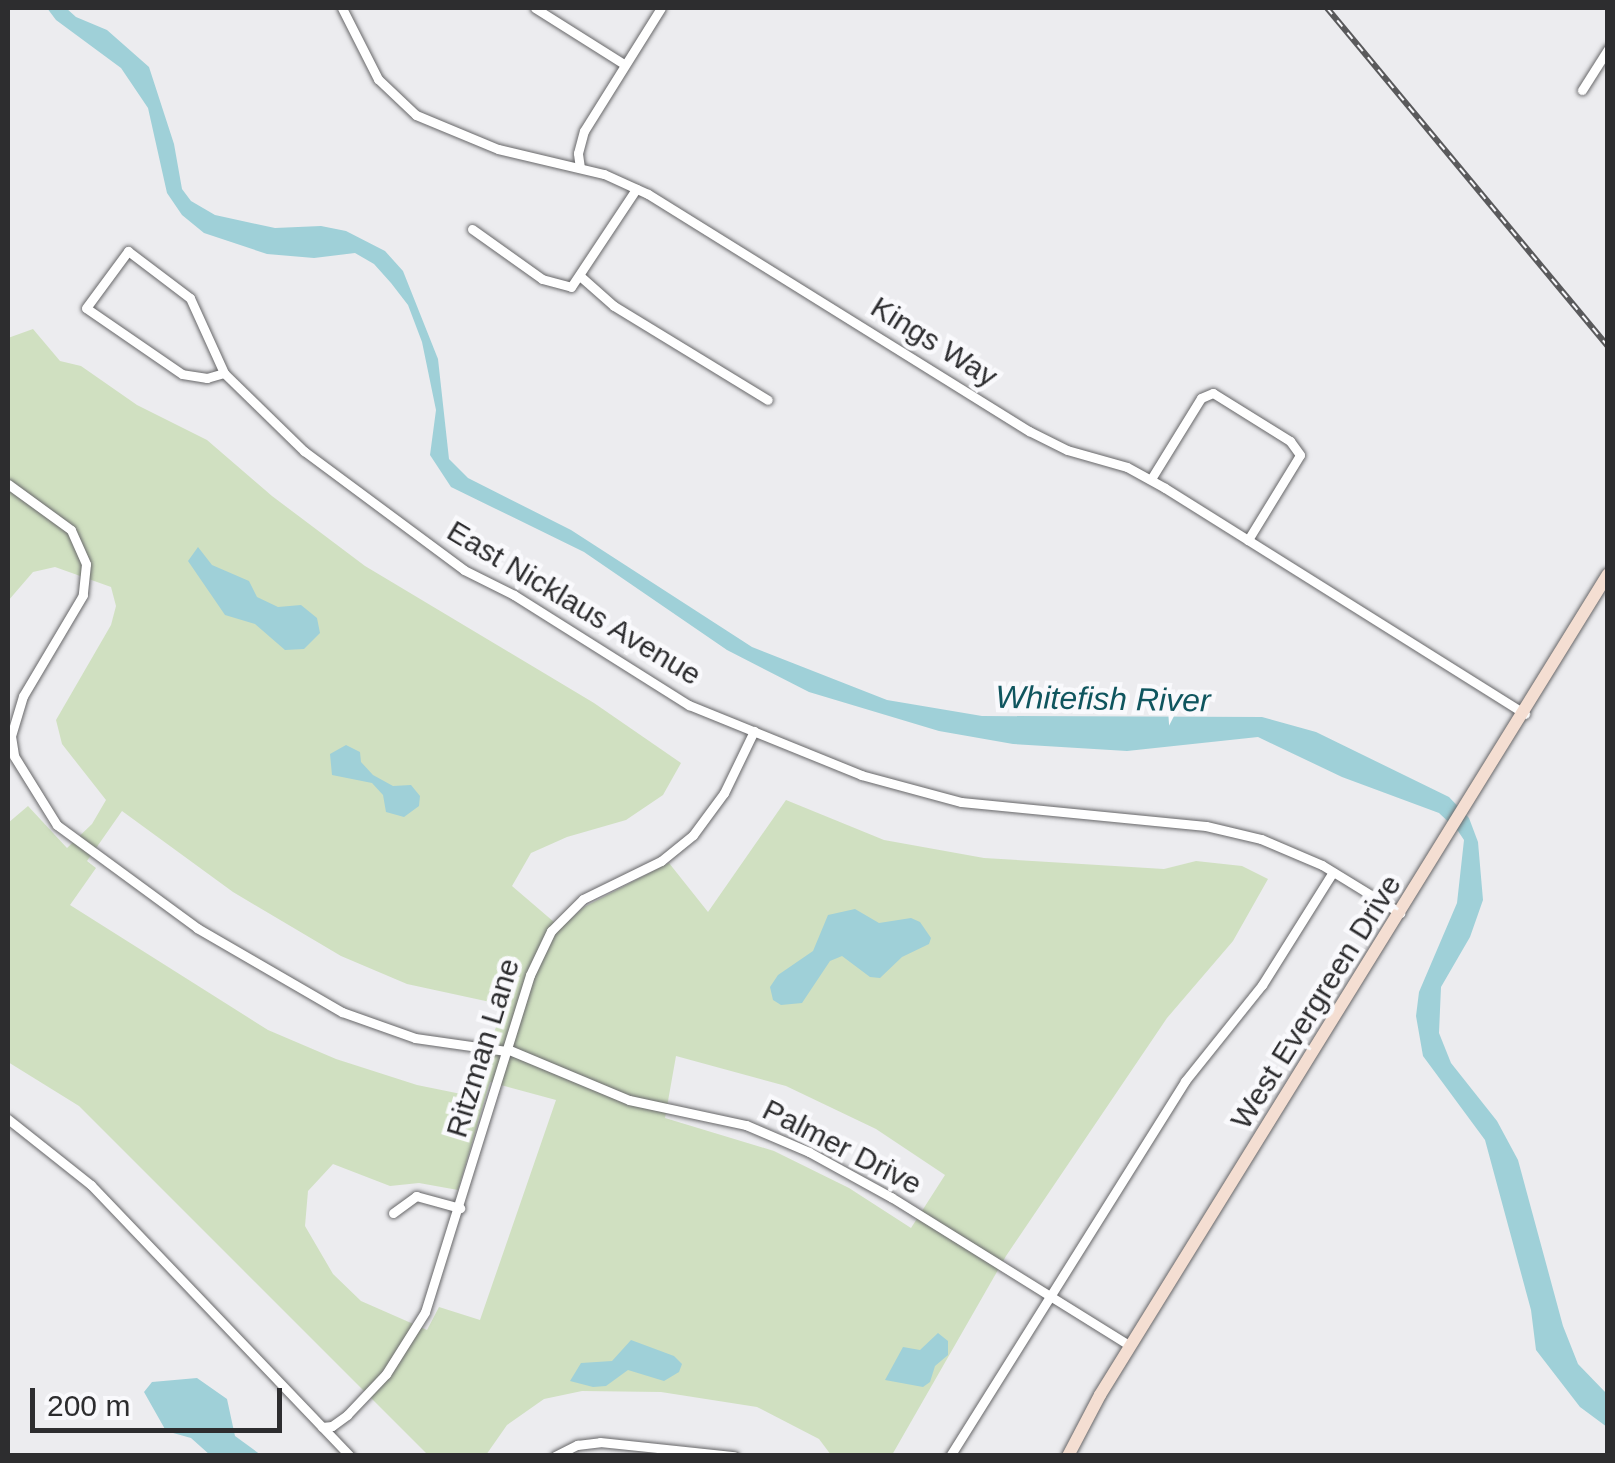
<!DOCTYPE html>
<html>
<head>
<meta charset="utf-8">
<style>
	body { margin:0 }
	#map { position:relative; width:1615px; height:1463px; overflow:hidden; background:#ececef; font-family:Helvetica,sans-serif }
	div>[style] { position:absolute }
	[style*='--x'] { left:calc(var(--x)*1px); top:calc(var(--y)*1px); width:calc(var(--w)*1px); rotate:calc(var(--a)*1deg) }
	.green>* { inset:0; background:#d0e0c1 }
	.water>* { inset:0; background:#9fd0d8 }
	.roads { filter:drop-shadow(0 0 2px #676769) drop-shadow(0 0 2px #676769) }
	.street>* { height:9px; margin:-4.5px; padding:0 4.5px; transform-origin:4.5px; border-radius:4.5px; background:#fff }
	.secondary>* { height:12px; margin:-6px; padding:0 6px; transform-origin:6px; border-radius:6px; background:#f4ded2 }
	.rail>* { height:6px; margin-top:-3px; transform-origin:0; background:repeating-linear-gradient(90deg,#f9f9fc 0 8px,#5a5a5c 0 16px); box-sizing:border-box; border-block:2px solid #5a5a5c }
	span { translate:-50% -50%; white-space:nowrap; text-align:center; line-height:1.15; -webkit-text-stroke:9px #f9f9fc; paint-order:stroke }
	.street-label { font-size:30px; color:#2d2d2f }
	.water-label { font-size:32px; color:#0f555e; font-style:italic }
	.frame { position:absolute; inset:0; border:10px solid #2d2d2f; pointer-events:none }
	.scale { position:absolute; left:30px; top:1388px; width:252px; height:45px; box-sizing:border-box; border:5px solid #2d2d2f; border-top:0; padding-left:12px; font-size:30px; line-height:35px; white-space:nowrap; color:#2d2d2f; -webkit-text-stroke:8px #f9f9fc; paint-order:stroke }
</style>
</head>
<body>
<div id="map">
	<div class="green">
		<div style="clip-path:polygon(evenodd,33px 329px,60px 361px,81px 366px,137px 405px,207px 440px,272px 496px,365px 566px,594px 703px,681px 763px,663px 795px,626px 820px,567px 837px,531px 853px,512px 886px,561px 928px,584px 907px,669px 863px,708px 912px,786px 800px,884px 840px,984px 858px,1164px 869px,1196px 861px,1242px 866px,1268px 879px,1233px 941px,1167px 1018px,1006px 1256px,892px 1455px,831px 1455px,819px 1439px,757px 1407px,661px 1392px,582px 1391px,544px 1399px,507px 1425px,486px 1455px,428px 1455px,79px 1106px,8px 1062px,8px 823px,28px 806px,67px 848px,92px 824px,106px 800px,62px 744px,56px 720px,111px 625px,116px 606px,111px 587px,55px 567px,33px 572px,8px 601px,8px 338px,33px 329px,122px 811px,233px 892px,341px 956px,407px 984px,504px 1005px,471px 1096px,417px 1085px,336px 1059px,268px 1030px,70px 905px,96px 868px,87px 861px,122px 811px,33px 329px,676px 1056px,786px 1086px,876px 1129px,945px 1175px,911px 1228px,849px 1188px,774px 1151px,665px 1118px,676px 1056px,33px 329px,490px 1082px,556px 1100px,480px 1320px,439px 1307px,427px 1330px,361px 1301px,333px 1274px,305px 1226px,308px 1191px,333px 1164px,390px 1186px,419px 1183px,458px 1190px,490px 1082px)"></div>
	</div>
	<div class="water">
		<div style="clip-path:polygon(47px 8px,66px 8px,76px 17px,107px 30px,149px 67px,174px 144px,182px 189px,191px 201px,215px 215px,275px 228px,321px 226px,346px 231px,385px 251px,403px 271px,438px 359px,449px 459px,468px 478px,571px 530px,752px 647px,887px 700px,982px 716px,1262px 717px,1316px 732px,1449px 797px,1469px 818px,1478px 842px,1483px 900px,1470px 937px,1441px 987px,1439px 1033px,1451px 1063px,1497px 1121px,1518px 1160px,1563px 1326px,1578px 1364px,1607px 1394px,1607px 1427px,1580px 1407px,1536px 1350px,1531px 1310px,1485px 1140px,1423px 1056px,1416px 1016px,1419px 992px,1457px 903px,1464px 840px,1458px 831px,1439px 813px,1342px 777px,1258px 737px,1127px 751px,1013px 744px,939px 731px,809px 692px,727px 650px,584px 552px,451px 487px,430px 455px,436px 410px,422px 342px,408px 305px,391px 283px,374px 264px,355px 253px,314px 258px,267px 254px,204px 233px,182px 215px,167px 193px,148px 108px,121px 68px,56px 20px)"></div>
		<div style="clip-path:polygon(198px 547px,212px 565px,249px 581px,257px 597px,278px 607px,301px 605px,317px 618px,320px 633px,304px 649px,285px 650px,255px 624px,225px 615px,188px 561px)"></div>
		<div style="clip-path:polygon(346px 745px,360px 752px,361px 762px,373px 775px,393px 786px,411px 785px,420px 796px,419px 806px,404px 817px,386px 812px,383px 795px,372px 783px,332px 775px,330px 754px)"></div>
		<div style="clip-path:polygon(855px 909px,879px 923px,911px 918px,920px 922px,931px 938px,929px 944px,902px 957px,880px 978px,870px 977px,842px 956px,830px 961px,802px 1003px,781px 1005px,773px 1000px,770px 987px,778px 975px,813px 951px,828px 915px)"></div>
		<div style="clip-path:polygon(938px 1333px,948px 1341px,948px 1355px,935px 1366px,930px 1382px,923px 1387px,885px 1380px,903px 1347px,920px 1350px)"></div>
		<div style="clip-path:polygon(631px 1340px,674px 1356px,682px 1364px,679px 1372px,664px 1381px,628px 1370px,606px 1386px,593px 1387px,570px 1381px,581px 1363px,612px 1361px)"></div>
		<div style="clip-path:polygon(197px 1378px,227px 1399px,235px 1436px,261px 1455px,210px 1455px,191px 1438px,166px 1431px,144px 1392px,152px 1382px)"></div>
	</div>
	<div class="roads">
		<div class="street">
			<div style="--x:342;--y:8;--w:80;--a:63.1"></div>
			<div style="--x:378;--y:79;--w:52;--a:43.5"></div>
			<div style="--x:416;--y:115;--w:89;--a:22.5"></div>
			<div style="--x:498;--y:149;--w:109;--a:13.3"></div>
			<div style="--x:604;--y:174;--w:48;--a:24.4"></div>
			<div style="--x:648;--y:194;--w:449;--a:31.9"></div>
			<div style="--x:1029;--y:431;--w:42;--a:26.6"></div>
			<div style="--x:1067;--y:450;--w:62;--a:15.8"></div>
			<div style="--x:1127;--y:467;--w:43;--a:28.9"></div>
			<div style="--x:1165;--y:488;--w:425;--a:32.1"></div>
			<div style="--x:535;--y:8;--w:105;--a:32.2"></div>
			<div style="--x:1582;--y:90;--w:49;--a:-57.6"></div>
			<div style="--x:580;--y:168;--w:15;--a:-98"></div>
			<div style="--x:578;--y:153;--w:23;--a:-75"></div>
			<div style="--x:584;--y:131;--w:145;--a:-58"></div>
			<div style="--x:472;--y:229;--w:86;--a:35.5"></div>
			<div style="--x:542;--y:279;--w:30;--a:15"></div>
			<div style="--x:571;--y:287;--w:118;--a:-56.4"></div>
			<div style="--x:580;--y:276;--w:45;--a:41.4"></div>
			<div style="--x:614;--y:306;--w:180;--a:31.4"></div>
			<div style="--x:224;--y:373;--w:18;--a:164"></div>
			<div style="--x:207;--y:378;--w:25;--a:-171"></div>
			<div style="--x:182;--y:374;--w:116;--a:-145.5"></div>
			<div style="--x:86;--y:308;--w:71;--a:-53.6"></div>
			<div style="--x:128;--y:251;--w:78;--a:37.2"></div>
			<div style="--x:190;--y:298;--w:82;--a:65.6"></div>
			<div style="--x:224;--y:373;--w:112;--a:44.3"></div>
			<div style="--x:304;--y:451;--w:199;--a:36.6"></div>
			<div style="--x:464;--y:570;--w:56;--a:26.6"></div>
			<div style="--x:514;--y:595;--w:207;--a:32.2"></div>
			<div style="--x:689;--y:705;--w:186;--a:22.1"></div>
			<div style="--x:861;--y:775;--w:104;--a:15.1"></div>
			<div style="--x:961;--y:802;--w:246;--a:5.6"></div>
			<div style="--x:1206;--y:826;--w:57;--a:13.3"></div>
			<div style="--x:1261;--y:839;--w:66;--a:23.1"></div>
			<div style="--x:1322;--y:865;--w:92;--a:31.6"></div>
			<div style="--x:1151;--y:479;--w:95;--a:-58.3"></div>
			<div style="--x:1201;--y:398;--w:13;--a:-23"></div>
			<div style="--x:1213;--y:393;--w:91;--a:31.9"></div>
			<div style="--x:1290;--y:441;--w:17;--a:54"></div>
			<div style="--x:1300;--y:455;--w:100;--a:121.5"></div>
			<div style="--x:8;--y:484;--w:78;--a:36.1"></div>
			<div style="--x:71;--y:530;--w:37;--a:66"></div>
			<div style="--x:86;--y:564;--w:31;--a:96"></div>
			<div style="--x:83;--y:595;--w:117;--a:120.7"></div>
			<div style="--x:23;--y:696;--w:42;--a:106.7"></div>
			<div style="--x:11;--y:736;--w:20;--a:81"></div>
			<div style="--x:14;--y:756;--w:81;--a:58.1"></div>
			<div style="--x:57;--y:825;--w:174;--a:36.3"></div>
			<div style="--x:197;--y:928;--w:168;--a:30.1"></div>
			<div style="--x:342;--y:1012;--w:77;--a:19.6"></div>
			<div style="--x:415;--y:1038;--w:92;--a:8.1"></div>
			<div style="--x:507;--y:1049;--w:132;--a:22.7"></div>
			<div style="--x:629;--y:1100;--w:120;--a:12.1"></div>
			<div style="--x:746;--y:1125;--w:69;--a:23.2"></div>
			<div style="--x:809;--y:1152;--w:94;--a:28.8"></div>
			<div style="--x:891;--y:1197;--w:282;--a:31.9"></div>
			<div style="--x:8;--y:1119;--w:106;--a:38.5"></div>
			<div style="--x:91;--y:1185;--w:375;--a:46.3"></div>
			<div style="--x:393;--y:1213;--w:29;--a:-36"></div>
			<div style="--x:416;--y:1196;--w:46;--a:15.3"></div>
			<div style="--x:322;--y:1427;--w:10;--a:-6"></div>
			<div style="--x:332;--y:1426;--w:19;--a:-36"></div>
			<div style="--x:347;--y:1415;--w:57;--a:-46.4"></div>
			<div style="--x:386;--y:1374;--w:73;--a:-57.8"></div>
			<div style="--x:425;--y:1312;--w:353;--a:-72.7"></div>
			<div style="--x:530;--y:975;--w:49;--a:-64.5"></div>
			<div style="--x:551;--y:931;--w:45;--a:-45"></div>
			<div style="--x:583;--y:899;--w:87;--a:-26"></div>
			<div style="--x:661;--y:861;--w:41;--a:-39.1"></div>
			<div style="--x:693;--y:835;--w:52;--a:-53.6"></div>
			<div style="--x:724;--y:793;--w:69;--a:-64.2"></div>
			<div style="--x:555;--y:1456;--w:25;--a:-27"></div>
			<div style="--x:577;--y:1445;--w:23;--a:-7"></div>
			<div style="--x:600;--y:1442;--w:135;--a:6"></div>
			<div style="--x:950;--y:1456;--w:443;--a:-57.9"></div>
			<div style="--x:1185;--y:1081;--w:123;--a:-51.3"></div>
			<div style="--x:1262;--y:985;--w:133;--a:-57.9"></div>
		</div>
		<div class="secondary">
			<div style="--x:1068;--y:1456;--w:69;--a:-62.3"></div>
			<div style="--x:1100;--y:1395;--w:965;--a:-58.25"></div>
		</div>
	</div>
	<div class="rail">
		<div style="--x:1327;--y:8;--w:440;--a:50.3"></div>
	</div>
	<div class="street-label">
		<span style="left:934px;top:342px;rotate:32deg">Kings Way</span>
		<span style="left:574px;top:603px;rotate:31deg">East Nicklaus Avenue</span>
		<span style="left:1316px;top:1002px;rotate:-58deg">West Evergreen Drive</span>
		<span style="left:483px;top:1048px;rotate:-73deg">Ritzman Lane</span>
		<span style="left:842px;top:1147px;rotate:27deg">Palmer Drive</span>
	</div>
	<div class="water-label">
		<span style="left:1103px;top:699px;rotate:1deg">Whitefish River</span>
	</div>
	<div class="frame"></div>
	<div class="scale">200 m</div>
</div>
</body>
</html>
